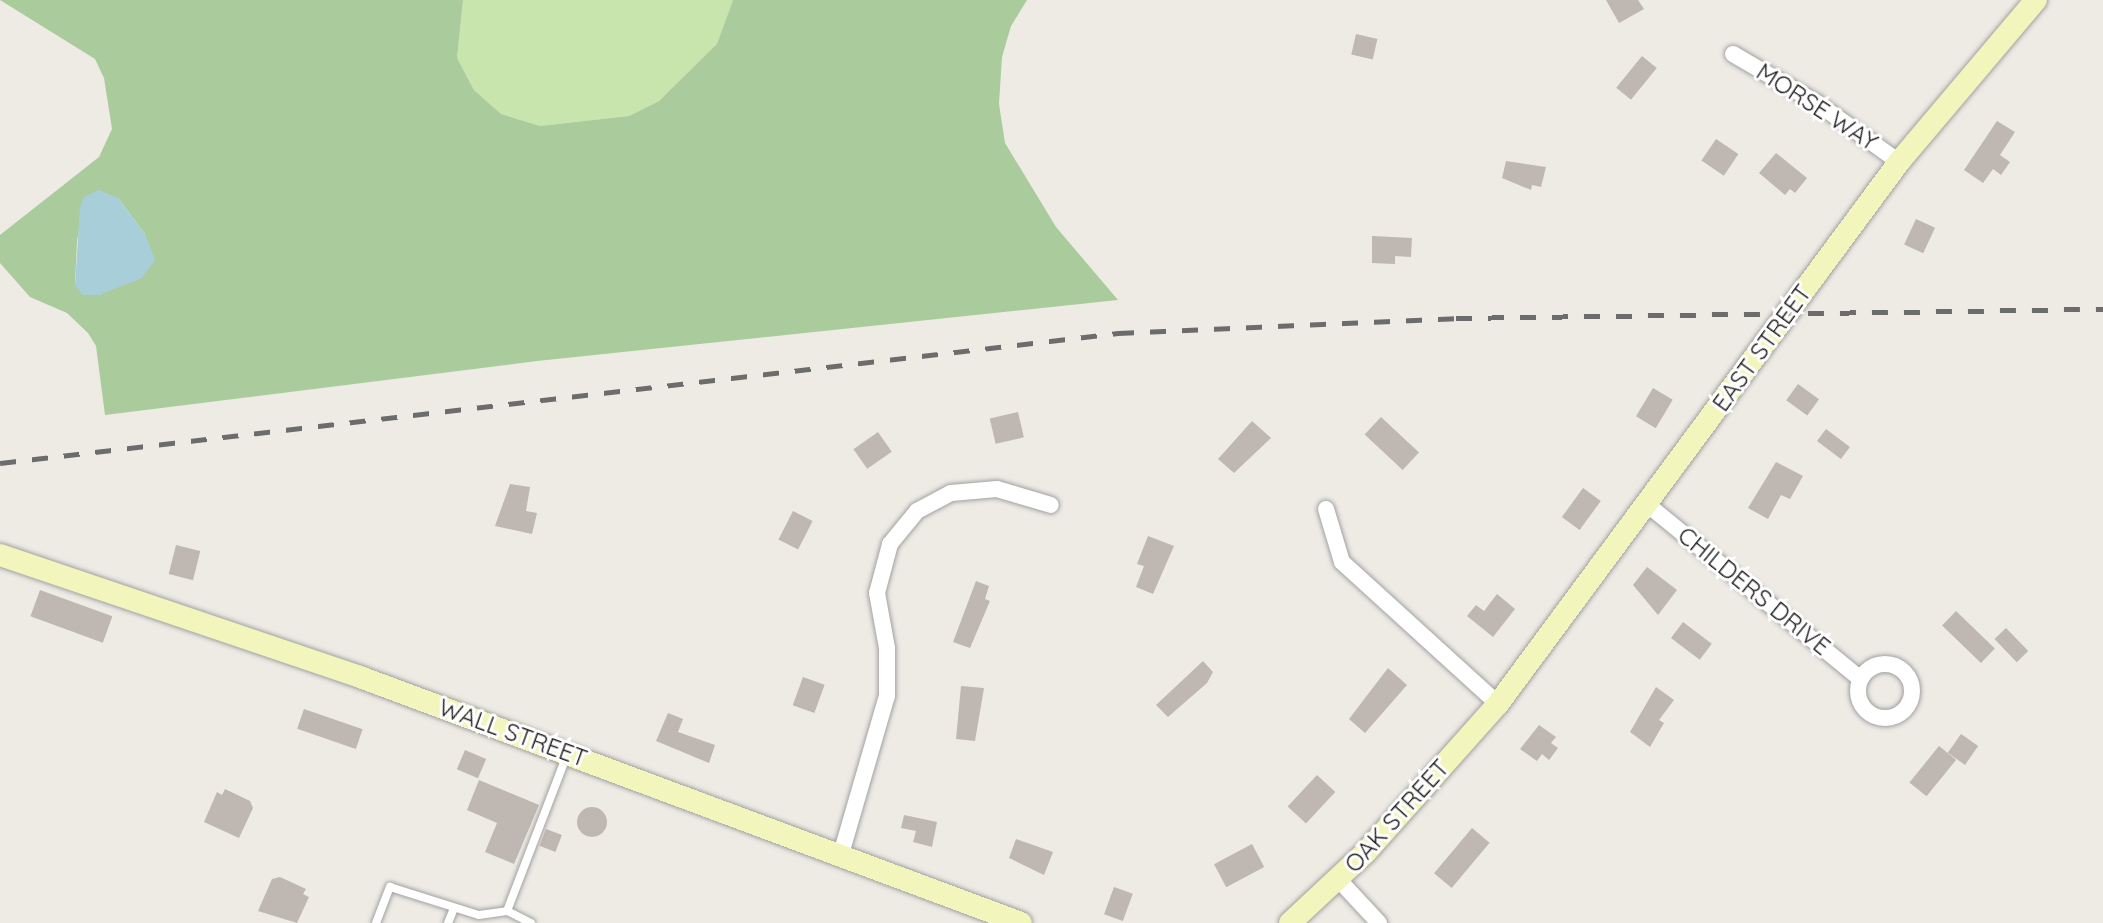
<!DOCTYPE html>
<html>
<head>
<meta charset="utf-8">
<style>
	body { margin:0 }
	#map { position:relative; width:2103px; height:923px; overflow:hidden; background:#eeebe5; font-family:Quicksand,sans-serif }
	div>[style] { position:absolute }
	[style*='--x'] { left:calc(var(--x)*1px); top:calc(var(--y)*1px); width:calc(var(--w)*1px); rotate:calc(var(--a)*1deg) }
	.grass>* { inset:0; background:#c9e5ae }
	.forest>* { inset:0; background:#aacb9c }
	.water>* { inset:0; background:#a8ced9 }
	.building>* { inset:0; background:#bfb7b1; transform-origin:0 0 }
	.round { border-radius:50% }
	.roads { filter:drop-shadow(0 0 2px #a2a2a2) drop-shadow(0 0 2px #a2a2a2) }
	.lane>* { height:8px; margin:-4px; padding:0 4px; transform-origin:4px; border-radius:4px; background:#fff }
	.street>* { height:16px; margin:-8px; padding:0 8px; transform-origin:8px; border-radius:8px; background:#fff }
	.street>.ring { margin:-8px; padding:0; box-sizing:content-box; background:none; border:16px solid #fff; border-radius:50% }
	.secondary>* { height:22px; margin:-11px; padding:0 11px; transform-origin:11px; border-radius:11px; background:#f2f5bc }
	.rail>* { height:5px; margin-top:-2.5px; transform-origin:0; background:repeating-linear-gradient(90deg,#6c6c6c 0 16px,transparent 0 32px) }
	span { translate:-50% -50%; white-space:nowrap; text-align:center; line-height:1.15; -webkit-text-stroke:6px #fff; paint-order:stroke }
	.street-label { font-size:24px; color:#1e1e1e }
</style>
</head>
<body>
<div id="map">
	<div class="grass">
		<div style="clip-path:polygon(463px 0,733px 0,717px 45px,659px 101px,629px 116px,540px 126px,501px 114px,474px 90px,457px 58px)"></div>
	</div>
	<div class="forest">
		<div style="clip-path:polygon(evenodd,0 0,463px 0,457px 58px,474px 90px,501px 114px,540px 126px,629px 116px,659px 101px,717px 44px,733px 0,1027px 0,1011px 26px,1002px 57px,999px 104px,1005px 143px,1056px 227px,1118px 300px,537px 361px,105px 415px,96px 346px,88px 333px,67px 313px,30px 297px,0 263px,0 235px,99px 157px,112px 129px,104px 78px,95px 59px,0 0,118px 198px,145px 234px,123px 284px,99px 295px,75px 285px,77px 241px,79px 230px,118px 198px)"></div>
	</div>
	<div class="water">
		<div style="clip-path:polygon(99px 190px,118px 198px,145px 234px,155px 260px,142px 278px,99px 295px,83px 295px,75px 285px,80px 207px,84px 197px)"></div>
	</div>
	<div class="building">
		<div style="clip-path:polygon(1606px 0,1638px 0,1644px 9px,1619px 23px)"></div>
		<div style="left:1356px;top:34px;width:22px;height:21px;rotate:13deg"></div>
		<div style="left:1642px;top:56px;width:19px;height:41px;rotate:39deg"></div>
		<div style="clip-path:polygon(1997px 121px,2015px 132px,2000px 155px,2010px 162px,2001px 175px,1993px 169px,1983px 183px,1964px 170px)"></div>
		<div style="left:1716px;top:139px;width:27px;height:26px;rotate:34deg"></div>
		<div style="clip-path:polygon(1776px 153px,1807px 178px,1795px 193px,1790px 189px,1785px 195px,1759px 173px)"></div>
		<div style="clip-path:polygon(1506px 161px,1546px 167px,1541px 187px,1532px 185px,1531px 190px,1502px 178px)"></div>
		<div style="left:1916px;top:219px;width:21px;height:28px;rotate:25deg"></div>
		<div style="clip-path:polygon(1372px 236px,1412px 238px,1411px 257px,1395px 256px,1395px 264px,1372px 263px)"></div>
		<div style="left:1798px;top:384px;width:26px;height:20px;rotate:36deg"></div>
		<div style="left:1653px;top:388px;width:23px;height:33px;rotate:31deg"></div>
		<div style="left:1018px;top:412px;width:26px;height:29px;rotate:77deg"></div>
		<div style="left:1381px;top:417px;width:52px;height:24px;rotate:43deg"></div>
		<div style="clip-path:polygon(1252px 421px,1271px 438px,1234px 473px,1218px 459px)"></div>
		<div style="left:1826px;top:429px;width:30px;height:15px;rotate:37deg"></div>
		<div style="left:878px;top:432px;width:24px;height:30px;rotate:55deg"></div>
		<div style="clip-path:polygon(1776px 462px,1803px 476px,1790px 499px,1781px 495px,1768px 519px,1748px 508px)"></div>
		<div style="clip-path:polygon(510px 484px,530px 487px,526px 511px,537px 513px,532px 534px,495px 526px)"></div>
		<div style="left:1583px;top:488px;width:22px;height:36px;rotate:36deg"></div>
		<div style="left:793px;top:511px;width:22px;height:32px;rotate:27deg"></div>
		<div style="clip-path:polygon(1148px 536px,1174px 546px,1153px 594px,1136px 587px,1144px 566px,1137px 564px)"></div>
		<div style="left:176px;top:545px;width:25px;height:30px;rotate:14deg"></div>
		<div style="clip-path:polygon(1647px 567px,1677px 590px,1658px 615px,1633px 585px)"></div>
		<div style="clip-path:polygon(976px 581px,989px 586px,985px 599px,990px 601px,970px 648px,953px 642px)"></div>
		<div style="left:40px;top:590px;width:77px;height:28px;rotate:20deg"></div>
		<div style="clip-path:polygon(1497px 594px,1515px 609px,1493px 637px,1467px 616px,1476px 605px,1484px 611px)"></div>
		<div style="left:1956px;top:611px;width:54px;height:20px;rotate:44deg"></div>
		<div style="left:1683px;top:622px;width:36px;height:20px;rotate:37deg"></div>
		<div style="left:2006px;top:628px;width:32px;height:16px;rotate:46deg"></div>
		<div style="clip-path:polygon(1203px 661px,1213px 672px,1207px 683px,1168px 717px,1156px 705px)"></div>
		<div style="clip-path:polygon(1388px 668px,1407px 685px,1365px 733px,1349px 719px)"></div>
		<div style="left:803px;top:677px;width:23px;height:30px;rotate:20deg"></div>
		<div style="clip-path:polygon(961px 686px,984px 688px,975px 741px,956px 739px)"></div>
		<div style="clip-path:polygon(1656px 687px,1674px 700px,1659px 720px,1664px 723px,1650px 747px,1630px 732px)"></div>
		<div style="left:304px;top:709px;width:62px;height:21px;rotate:19deg"></div>
		<div style="clip-path:polygon(668px 713px,683px 719px,678px 732px,715px 745px,709px 763px,656px 741px)"></div>
		<div style="clip-path:polygon(1539px 725px,1556px 737px,1551px 743px,1558px 748px,1549px 760px,1542px 754px,1537px 761px,1520px 749px)"></div>
		<div style="left:1961px;top:734px;width:21px;height:23px;rotate:35deg"></div>
		<div style="left:1939px;top:746px;width:22px;height:47px;rotate:39deg"></div>
		<div style="left:465px;top:750px;width:23px;height:21px;rotate:23deg"></div>
		<div style="left:1317px;top:775px;width:25px;height:43px;rotate:43deg"></div>
		<div style="clip-path:polygon(479px 780px,539px 805px,514px 864px,485px 852px,497px 823px,467px 810px)"></div>
		<div style="clip-path:polygon(225px 789px,250px 801px,253px 808px,239px 838px,204px 822px,217px 792px,222px 795px)"></div>
		<div class="round" style="left:577px;top:807px;width:30px;height:30px"></div>
		<div style="clip-path:polygon(904px 815px,937px 822px,932px 847px,913px 842px,916px 831px,901px 828px)"></div>
		<div style="left:1472px;top:828px;width:23px;height:59px;rotate:40deg"></div>
		<div style="left:546px;top:829px;width:17px;height:18px;rotate:21deg"></div>
		<div style="clip-path:polygon(1016px 839px,1053px 852px,1044px 875px,1009px 858px)"></div>
		<div style="left:1252px;top:844px;width:26px;height:43px;rotate:62deg"></div>
		<div style="clip-path:polygon(280px 877px,306px 889px,303px 894px,309px 897px,297px 923px,258px 911px,272px 879px)"></div>
		<div style="left:1114px;top:887px;width:20px;height:29px;rotate:20deg"></div>
	</div>
	<div class="roads">
		<div class="lane">
			<div style="--x:376;--y:923;--w:39;--a:-69"></div>
			<div style="--x:390;--y:887;--w:93;--a:17.5"></div>
			<div style="--x:479;--y:915;--w:28;--a:-8"></div>
			<div style="--x:448;--y:923;--w:16;--a:-68"></div>
			<div style="--x:531;--y:923;--w:27;--a:-153"></div>
			<div style="--x:507;--y:911;--w:165;--a:-69"></div>
		</div>
		<div class="street">
			<div style="--x:1733;--y:54;--w:97;--a:30.3"></div>
			<div style="--x:1817;--y:103;--w:101;--a:35.7"></div>
			<div style="--x:1648;--y:505;--w:273;--a:39.3"></div>
			<div style="--x:1326;--y:509;--w:55;--a:73.2"></div>
			<div style="--x:1342;--y:562;--w:211;--a:42.3"></div>
			<div class="ring" style="left:1858px;top:664px;width:38px;height:38px"></div>
			<div style="--x:841;--y:854;--w:165;--a:-73.8"></div>
			<div style="--x:887;--y:696;--w:48;--a:-90"></div>
			<div style="--x:887;--y:648;--w:56;--a:-100.3"></div>
			<div style="--x:877;--y:593;--w:51;--a:-75.1"></div>
			<div style="--x:890;--y:544;--w:43;--a:-50.7"></div>
			<div style="--x:917;--y:511;--w:38;--a:-28"></div>
			<div style="--x:951;--y:493;--w:46;--a:-5"></div>
			<div style="--x:997;--y:489;--w:56;--a:16.5"></div>
			<div style="--x:1339;--y:880;--w:59;--a:47.1"></div>
		</div>
		<div class="secondary">
			<div style="--x:0;--y:555;--w:380;--a:18.7"></div>
			<div style="--x:360;--y:677;--w:705;--a:20.41"></div>
			<div style="--x:1290;--y:923;--w:104;--a:-43.1"></div>
			<div style="--x:1366;--y:852;--w:198;--a:-48.3"></div>
			<div style="--x:1498;--y:704;--w:674;--a:-53.5"></div>
			<div style="--x:1899;--y:162;--w:212;--a:-49.8"></div>
		</div>
	</div>
	<div class="rail">
		<div style="--x:0;--y:463;--w:1126;--a:-6.63"></div>
		<div style="--x:1118;--y:333;--w:338;--a:-2.5"></div>
		<div style="--x:1456;--y:318;--w:647;--a:-0.8"></div>
	</div>
	<div class="street-label">
		<span style="left:1817px;top:107px;rotate:33deg">MORSE WAY</span>
		<span style="left:1762px;top:348px;rotate:-54deg">EAST STREET</span>
		<span style="left:1754px;top:591px;rotate:39deg">CHILDERS DRIVE</span>
		<span style="left:513px;top:733px;rotate:20deg">WALL STREET</span>
		<span style="left:1397px;top:816px;rotate:-48deg">OAK STREET</span>
	</div>
</div>
</body>
</html>
